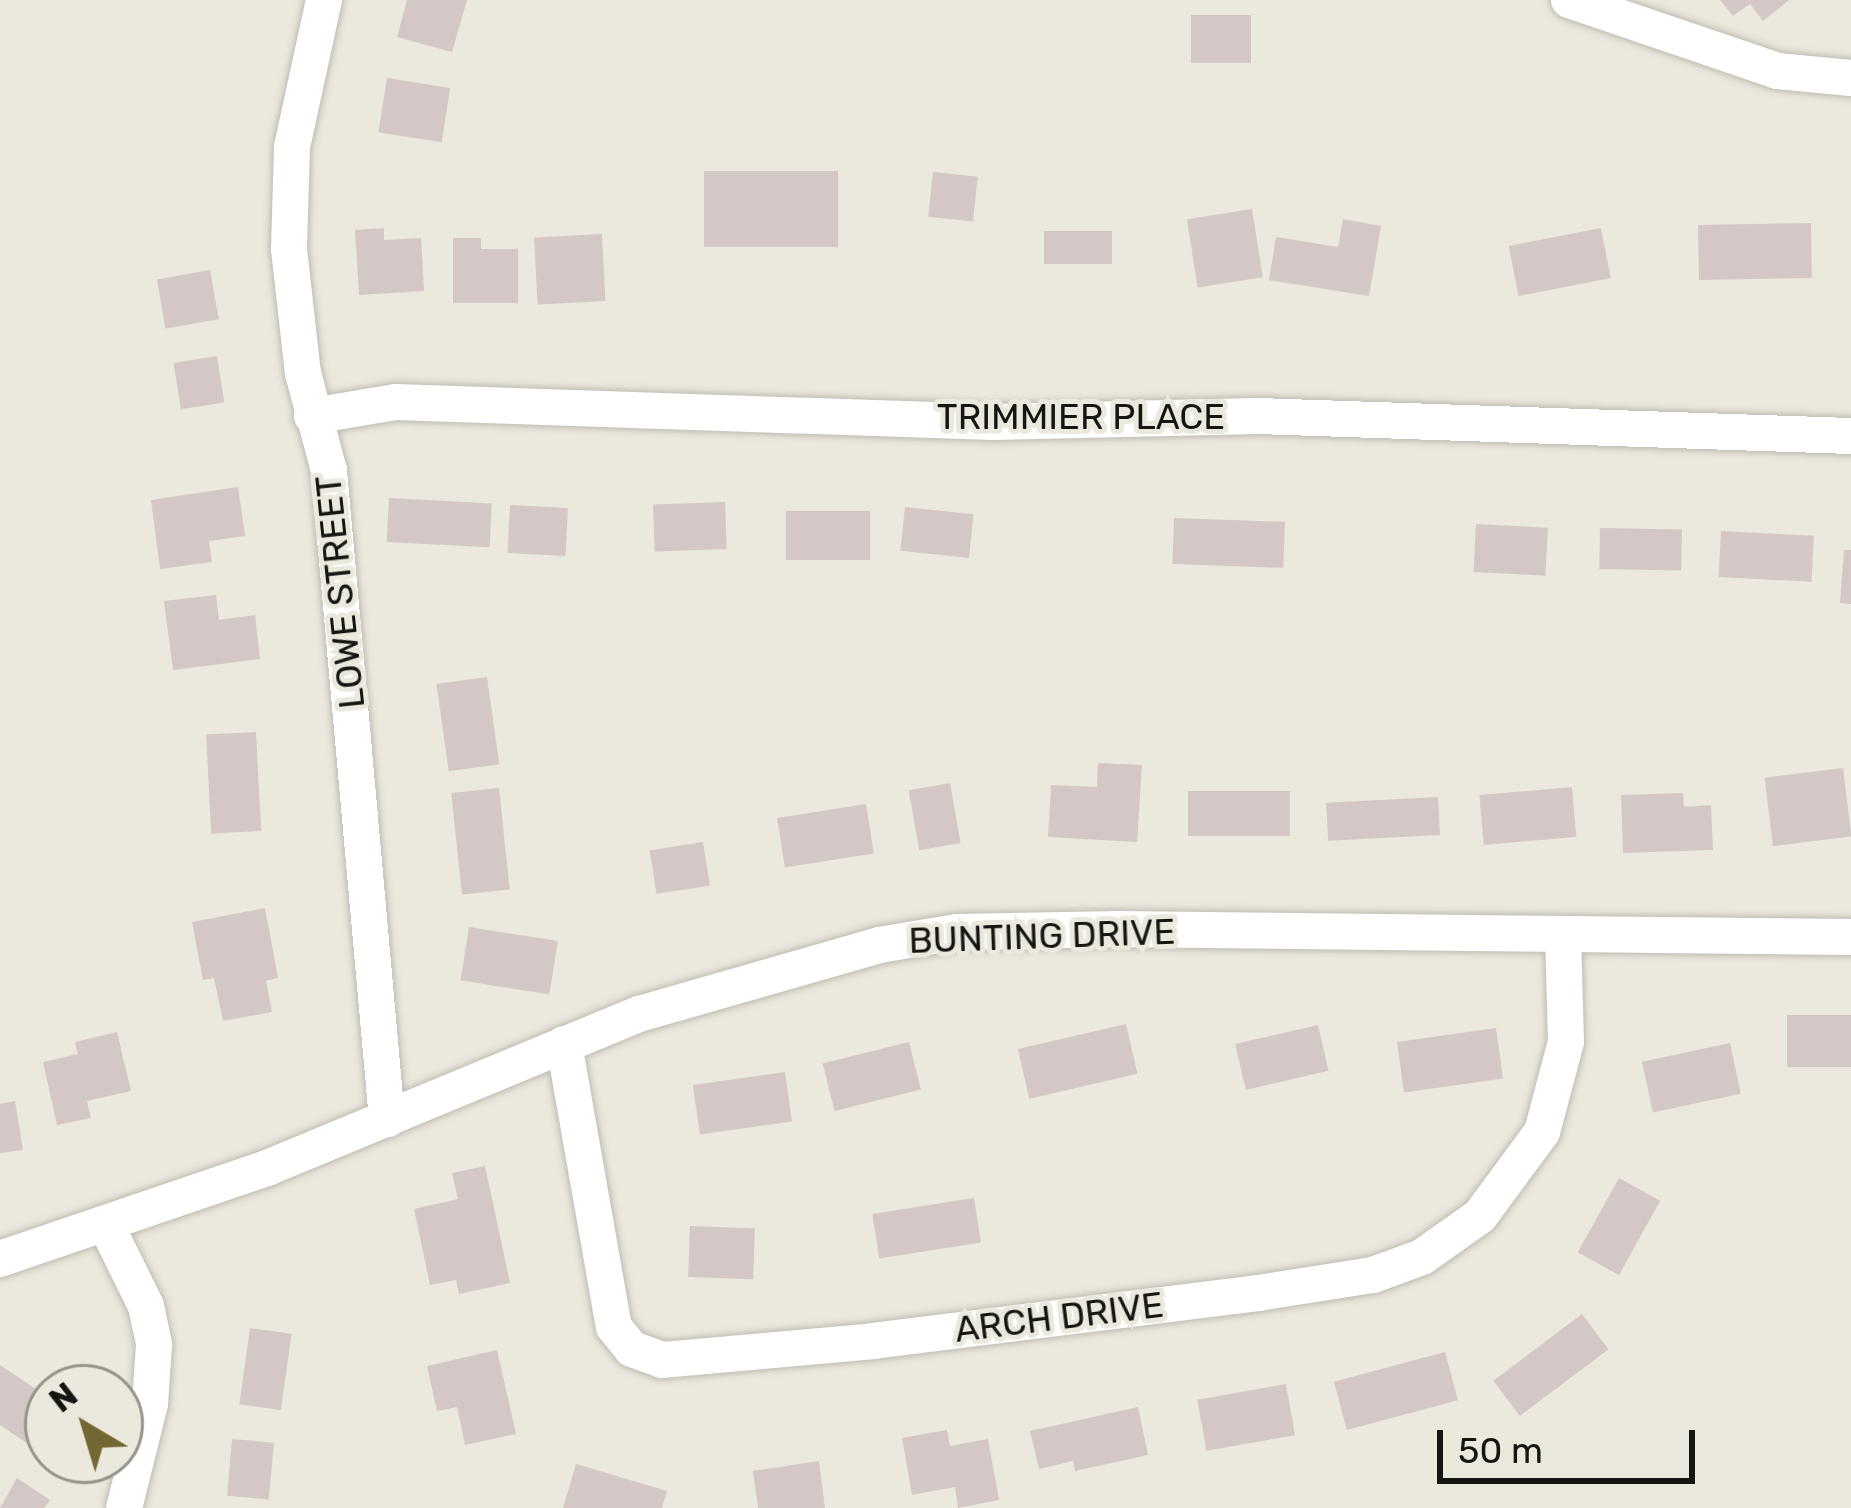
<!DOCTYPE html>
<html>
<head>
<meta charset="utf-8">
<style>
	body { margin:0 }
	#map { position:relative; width:1851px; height:1508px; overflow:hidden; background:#ebe8de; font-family:Rubik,sans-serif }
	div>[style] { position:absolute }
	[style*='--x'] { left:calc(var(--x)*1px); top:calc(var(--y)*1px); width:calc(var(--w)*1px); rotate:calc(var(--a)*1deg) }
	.building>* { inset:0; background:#d3c8c6; transform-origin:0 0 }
	.roads { filter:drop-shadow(0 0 3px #c0bcb3) drop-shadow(0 0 3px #c0bcb3) }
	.minor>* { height:36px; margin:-18px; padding:0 18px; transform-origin:18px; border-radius:18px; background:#fff }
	span { translate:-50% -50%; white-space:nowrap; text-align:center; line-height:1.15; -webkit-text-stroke:10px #ebe8de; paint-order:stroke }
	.street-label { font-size:36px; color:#161512 }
	.north { position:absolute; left:24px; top:1364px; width:120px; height:120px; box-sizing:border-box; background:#ebe8de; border:3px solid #96948c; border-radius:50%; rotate:322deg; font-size:33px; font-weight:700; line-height:48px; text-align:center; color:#161512 }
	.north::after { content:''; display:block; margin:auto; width:42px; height:54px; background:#736734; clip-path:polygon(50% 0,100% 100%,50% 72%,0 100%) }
	.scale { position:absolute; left:1437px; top:1430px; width:258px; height:54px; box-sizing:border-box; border:6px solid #161512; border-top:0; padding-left:15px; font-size:36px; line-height:42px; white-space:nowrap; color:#161512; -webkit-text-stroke:9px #ebe8de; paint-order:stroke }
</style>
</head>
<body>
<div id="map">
	<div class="building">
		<div style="clip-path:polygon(407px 0,467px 0,452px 52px,397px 37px)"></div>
		<div style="clip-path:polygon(1720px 0,1789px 0,1763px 21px,1750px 4px,1733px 16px)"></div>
		<div style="left:1191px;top:15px;width:60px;height:48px"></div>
		<div style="left:387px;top:78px;width:64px;height:55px;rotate:9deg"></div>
		<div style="left:704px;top:171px;width:134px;height:76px"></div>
		<div style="left:933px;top:172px;width:45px;height:45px;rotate:6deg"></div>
		<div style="left:1252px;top:209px;width:69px;height:66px;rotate:81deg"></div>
		<div style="clip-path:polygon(1343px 219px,1381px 226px,1369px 296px,1269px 280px,1276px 237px,1338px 247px)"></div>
		<div style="left:1811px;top:223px;width:55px;height:113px;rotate:89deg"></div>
		<div style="clip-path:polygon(384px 228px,384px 240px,421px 238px,424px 291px,359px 295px,355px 230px)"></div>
		<div style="left:1601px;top:228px;width:51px;height:94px;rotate:79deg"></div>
		<div style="left:1044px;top:231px;width:68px;height:33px"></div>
		<div style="left:602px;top:234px;width:67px;height:68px;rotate:87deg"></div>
		<div style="clip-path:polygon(453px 238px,481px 238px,481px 249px,518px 249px,518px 303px,453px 303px)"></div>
		<div style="left:210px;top:270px;width:50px;height:54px;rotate:80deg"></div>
		<div style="left:217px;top:356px;width:47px;height:44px;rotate:81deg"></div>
		<div style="clip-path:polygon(238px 487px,245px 536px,209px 541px,212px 562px,160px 569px,151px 500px)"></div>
		<div style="left:389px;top:498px;width:103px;height:44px;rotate:3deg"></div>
		<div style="left:725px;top:502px;width:47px;height:72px;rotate:88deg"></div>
		<div style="left:510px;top:505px;width:58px;height:48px;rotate:3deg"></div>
		<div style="left:905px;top:507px;width:69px;height:44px;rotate:6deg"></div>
		<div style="left:786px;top:511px;width:84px;height:49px"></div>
		<div style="left:1174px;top:518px;width:111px;height:46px;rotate:2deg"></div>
		<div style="left:1476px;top:524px;width:72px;height:48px;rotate:3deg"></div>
		<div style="left:1600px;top:528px;width:82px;height:41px;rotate:1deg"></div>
		<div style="left:1721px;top:531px;width:93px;height:46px;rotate:3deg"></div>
		<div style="clip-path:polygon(1844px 550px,1851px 550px,1851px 604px,1840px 603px)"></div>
		<div style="clip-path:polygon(216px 595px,219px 620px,255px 615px,260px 659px,173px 670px,164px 601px)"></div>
		<div style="left:487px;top:677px;width:88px;height:51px;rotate:82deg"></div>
		<div style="left:256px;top:732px;width:99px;height:50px;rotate:87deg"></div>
		<div style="clip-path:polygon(1098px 763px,1142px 765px,1137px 842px,1048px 837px,1051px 785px,1097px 787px)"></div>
		<div style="left:1843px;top:768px;width:69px;height:79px;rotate:83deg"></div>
		<div style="left:950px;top:783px;width:61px;height:42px;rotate:80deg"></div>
		<div style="left:1572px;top:787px;width:50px;height:93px;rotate:85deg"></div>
		<div style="left:499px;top:788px;width:102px;height:48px;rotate:84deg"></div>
		<div style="left:1188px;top:791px;width:102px;height:45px"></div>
		<div style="clip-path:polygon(1683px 793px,1684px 807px,1711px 805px,1713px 850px,1623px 853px,1621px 795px)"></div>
		<div style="left:1438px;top:797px;width:38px;height:112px;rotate:87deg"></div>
		<div style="left:866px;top:804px;width:50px;height:90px;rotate:81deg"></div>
		<div style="left:703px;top:842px;width:44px;height:54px;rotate:81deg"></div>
		<div style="clip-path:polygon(265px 908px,278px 978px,266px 981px,272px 1012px,223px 1021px,214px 978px,203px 980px,192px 922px)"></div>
		<div style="left:469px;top:927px;width:90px;height:54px;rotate:9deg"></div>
		<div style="left:1851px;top:1015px;width:52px;height:64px;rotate:90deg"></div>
		<div style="left:1126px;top:1024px;width:51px;height:111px;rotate:77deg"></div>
		<div style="left:1318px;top:1025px;width:47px;height:85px;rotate:77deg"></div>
		<div style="left:1496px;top:1028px;width:51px;height:100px;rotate:82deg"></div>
		<div style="clip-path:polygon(117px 1032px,131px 1091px,87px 1101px,91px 1118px,57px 1125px,43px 1062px,78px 1054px,75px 1042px)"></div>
		<div style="left:909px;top:1042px;width:49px;height:89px;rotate:76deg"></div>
		<div style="left:1730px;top:1043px;width:52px;height:90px;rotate:78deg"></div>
		<div style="left:785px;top:1072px;width:50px;height:93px;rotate:82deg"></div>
		<div style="clip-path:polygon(15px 1101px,23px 1150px,0 1153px,0 1104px)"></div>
		<div style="clip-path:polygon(485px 1166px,510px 1283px,459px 1294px,456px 1280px,430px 1285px,414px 1209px,458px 1199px,452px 1173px)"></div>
		<div style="left:1619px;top:1178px;width:47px;height:85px;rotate:29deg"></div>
		<div style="left:974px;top:1198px;width:45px;height:103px;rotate:81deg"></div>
		<div style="left:690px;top:1226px;width:65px;height:51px;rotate:2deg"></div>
		<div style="left:1582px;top:1314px;width:44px;height:111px;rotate:53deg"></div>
		<div style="left:250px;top:1328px;width:42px;height:77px;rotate:8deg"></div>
		<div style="clip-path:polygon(497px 1350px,516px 1434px,465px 1445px,457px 1407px,437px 1411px,427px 1366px)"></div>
		<div style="left:1445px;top:1352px;width:50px;height:115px;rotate:75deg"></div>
		<div style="clip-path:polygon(0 1365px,48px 1397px,48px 1426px,34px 1448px,0 1425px)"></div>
		<div style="left:1286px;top:1384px;width:52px;height:90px;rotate:80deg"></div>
		<div style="clip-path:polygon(1138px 1407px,1148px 1455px,1075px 1471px,1073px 1461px,1039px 1469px,1030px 1431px)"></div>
		<div style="clip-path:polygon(947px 1430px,950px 1446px,988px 1439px,999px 1500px,958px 1508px,955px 1487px,912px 1495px,902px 1438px)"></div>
		<div style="left:232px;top:1439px;width:42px;height:57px;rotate:5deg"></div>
		<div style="clip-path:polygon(819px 1461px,825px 1508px,758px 1508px,753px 1471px)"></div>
		<div style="clip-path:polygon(576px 1464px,667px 1491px,662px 1508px,563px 1508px)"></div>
		<div style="clip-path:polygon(17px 1478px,50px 1500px,44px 1508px,0 1508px)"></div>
	</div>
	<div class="roads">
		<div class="minor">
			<div style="--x:324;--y:0;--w:150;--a:102.3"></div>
			<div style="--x:292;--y:147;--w:102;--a:91.7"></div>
			<div style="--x:289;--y:249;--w:125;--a:83.6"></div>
			<div style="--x:303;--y:373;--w:101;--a:75.1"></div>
			<div style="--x:329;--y:471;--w:651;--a:84.89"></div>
			<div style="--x:1569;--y:0;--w:220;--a:18.8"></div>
			<div style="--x:1777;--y:71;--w:74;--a:5.4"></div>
			<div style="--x:312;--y:416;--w:85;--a:-9.5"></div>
			<div style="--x:396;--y:402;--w:597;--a:1.92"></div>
			<div style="--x:993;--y:422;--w:264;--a:-1.3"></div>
			<div style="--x:1257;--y:416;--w:594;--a:1.93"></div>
			<div style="--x:564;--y:1044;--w:287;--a:80"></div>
			<div style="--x:614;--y:1327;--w:28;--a:51"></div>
			<div style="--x:632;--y:1349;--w:32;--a:20"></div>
			<div style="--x:662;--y:1360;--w:212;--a:-5.1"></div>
			<div style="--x:873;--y:1341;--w:388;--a:-7.1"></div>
			<div style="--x:1258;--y:1293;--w:116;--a:-8.9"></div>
			<div style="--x:1373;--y:1275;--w:52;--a:-20.2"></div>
			<div style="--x:1422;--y:1257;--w:71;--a:-35.3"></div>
			<div style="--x:1480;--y:1216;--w:104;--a:-53.6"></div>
			<div style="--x:1542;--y:1132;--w:93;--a:-75.1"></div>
			<div style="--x:1566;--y:1042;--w:107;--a:-91.6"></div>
			<div style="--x:106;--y:1225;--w:90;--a:63.7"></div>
			<div style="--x:146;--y:1306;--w:40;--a:78"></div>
			<div style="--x:154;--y:1345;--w:59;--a:93.9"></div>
			<div style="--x:150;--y:1404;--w:107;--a:104"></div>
			<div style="--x:0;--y:1259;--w:282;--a:-18.8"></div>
			<div style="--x:267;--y:1168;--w:403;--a:-22.5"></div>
			<div style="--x:639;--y:1014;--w:250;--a:-16"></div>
			<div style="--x:879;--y:945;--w:79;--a:-9.5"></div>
			<div style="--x:957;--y:932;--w:161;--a:-1.1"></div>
			<div style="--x:1118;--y:929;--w:733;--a:0.63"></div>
		</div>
	</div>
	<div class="street-label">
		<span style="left:1081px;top:417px">TRIMMIER PLACE</span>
		<span style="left:340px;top:592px;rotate:-96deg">LOWE STREET</span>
		<span style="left:1042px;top:936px;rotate:-2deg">BUNTING DRIVE</span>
		<span style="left:1059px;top:1317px;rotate:-7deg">ARCH DRIVE</span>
	</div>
	<div class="north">N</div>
	<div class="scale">50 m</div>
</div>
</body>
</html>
